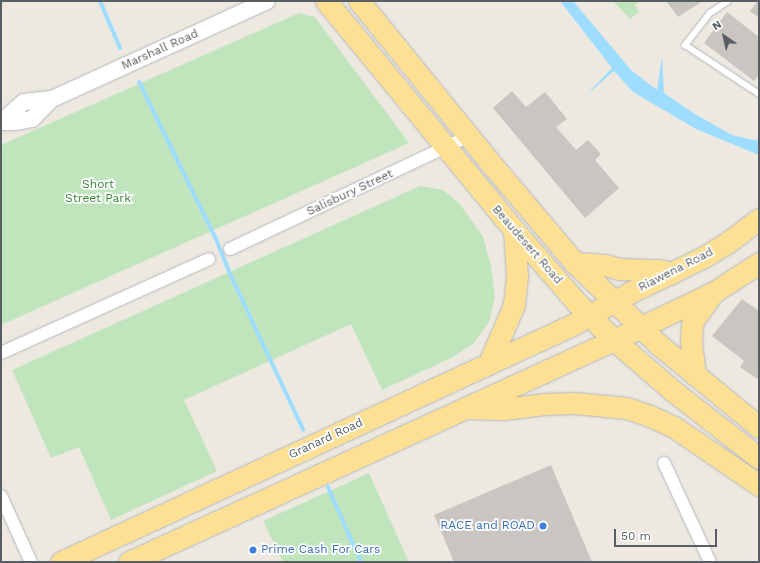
<!DOCTYPE html>
<html>
<head>
<meta charset="utf-8">
<style>
	body { margin:0 }
	#map { position:relative; width:760px; height:563px; overflow:hidden; background:#ede9e1; font-family:"Work Sans",sans-serif }
	div>[style] { position:absolute }
	[style*='--x'] { left:calc(var(--x)*1px); top:calc(var(--y)*1px); width:calc(var(--w)*1px); rotate:calc(var(--a)*1deg) }
	.green>* { inset:0; background:#c0e5bc }
	.water>* { inset:0; background:#9eddff }
	.stream>* { height:4px; margin:-2px; padding:0 2px; transform-origin:2px; border-radius:2px; background:#9eddff }
	.building>* { inset:0; background:#c9c5c0 }
	.roads { filter:drop-shadow(0 0 1px #b4b8bc) drop-shadow(0 0 1px #b4b8bc) }
	.service>* { height:6px; margin:-3px; padding:0 3px; transform-origin:3px; border-radius:3px; background:#fff }
	.minor>* { height:12px; margin:-6px; padding:0 6px; transform-origin:6px; border-radius:6px; background:#fff }
	.tertiary>* { height:16px; margin:-8px; padding:0 8px; transform-origin:8px; border-radius:8px; background:#fff }
	.trunk>* { height:21px; margin:-10.5px; padding:0 10.5px; transform-origin:10.5px; border-radius:10.5px; background:#fee095 }
	.dots>* { width:11px; height:11px; translate:-50% -50%; box-sizing:border-box; border:2px solid #fff; border-radius:50% }
	span { translate:-50% -50%; white-space:nowrap; text-align:center; line-height:1.15; -webkit-text-stroke:3.5px #fff; paint-order:stroke }
	.street-label { font-size:12px; color:#595e62 }
	.park-label { font-size:12px; color:#378634 }
	.shop-label { font-size:12px; color:#366cbe }
	.right { translate:-100% -50%; text-align:right }
	.left { translate:0 -50%; text-align:left }
	.frame { position:absolute; inset:0; border:2px solid #595e62; pointer-events:none }
	.north { position:absolute; left:704px; top:16px; width:40px; height:40px; -webkit-text-stroke:3px #fff; paint-order:stroke; rotate:326deg; font-size:11px; font-weight:700; line-height:16px; text-align:center; color:#595e62 }
	.north::after { content:''; display:block; margin:auto; width:14px; height:18px; background:#595e62; clip-path:polygon(50% 0,100% 100%,50% 72%,0 100%) }
	.scale { position:absolute; left:614px; top:529px; width:103px; height:18px; box-sizing:border-box; border:2px solid #595e62; border-top:0; padding-left:5px; font-size:12px; line-height:14px; white-space:nowrap; color:#595e62; -webkit-text-stroke:3px #fff; paint-order:stroke }
</style>
</head>
<body>
<div id="map">
	<div class="green">
		<div style="clip-path:polygon(613px 1px,640px 1px,635px 5px,639px 12px,630px 19px)"></div>
		<div style="clip-path:polygon(299px 13px,315px 17px,409px 143px,1px 325px,1px 145px)"></div>
		<div style="clip-path:polygon(420px 186px,443px 190px,459px 203px,483px 237px,491px 266px,495px 297px,489px 322px,473px 344px,451px 358px,382px 390px,351px 324px,184px 400px,217px 471px,111px 520px,79px 447px,51px 458px,12px 370px)"></div>
		<div style="clip-path:polygon(369px 473px,409px 562px,283px 562px,263px 521px)"></div>
	</div>
	<div class="water">
		<div style="clip-path:polygon(560px 1px,573px 1px,631px 70px,657px 90px,662px 56px,664px 93px,695px 114px,732px 135px,759px 141px,759px 155px,696px 129px,633px 92px,614px 71px,586px 95px,612px 68px)"></div>
	</div>
	<div class="stream">
		<div style="--x:100;--y:1;--w:51;--a:66.9"></div>
		<div style="--x:139;--y:82;--w:175;--a:63.9"></div>
		<div style="--x:216;--y:239;--w:35;--a:68"></div>
		<div style="--x:229;--y:272;--w:174;--a:64.8"></div>
		<div style="--x:328;--y:487;--w:82;--a:66.3"></div>
	</div>
	<div class="building">
		<div style="clip-path:polygon(666px 1px,703px 1px,678px 17px)"></div>
		<div style="clip-path:polygon(758px 1px,759px 1px,759px 18px,750px 11px)"></div>
		<div style="clip-path:polygon(727px 12px,759px 37px,759px 75px,754px 81px,704px 43px)"></div>
		<div style="clip-path:polygon(512px 91px,526px 107px,545px 92px,567px 119px,556px 127px,576px 150px,588px 140px,601px 154px,595px 160px,619px 188px,585px 218px,493px 108px)"></div>
		<div style="clip-path:polygon(742px 299px,759px 311px,759px 380px,740px 367px,744px 361px,712px 336px)"></div>
		<div style="clip-path:polygon(551px 465px,592px 562px,454px 562px,434px 515px)"></div>
	</div>
	<div class="roads">
		<div class="service">
			<div style="--x:728;--y:1;--w:22;--a:146"></div>
			<div style="--x:710;--y:13;--w:41;--a:128"></div>
			<div style="--x:685;--y:45;--w:89;--a:33.5"></div>
		</div>
		<div class="minor">
			<div style="--x:230;--y:249;--w:264;--a:-25.3"></div>
			<div style="--x:1;--y:353;--w:228;--a:-24.3"></div>
			<div style="--x:664;--y:463;--w:109;--a:65.1"></div>
			<div style="--x:1;--y:496;--w:72;--a:65.6"></div>
		</div>
		<div class="tertiary">
			<div style="--x:1;--y:122;--w:30;--a:-41"></div>
			<div style="--x:24;--y:102;--w:28;--a:-6"></div>
			<div style="--x:52;--y:99;--w:236;--a:-24.5"></div>
			<div style="--x:2;--y:122;--w:14;--a:0"></div>
			<div style="--x:16;--y:122;--w:16;--a:-11"></div>
			<div style="--x:32;--y:119;--w:28;--a:-45"></div>
		</div>
		<div class="trunk">
			<div style="--x:326;--y:1;--w:296;--a:50.6"></div>
			<div style="--x:514;--y:230;--w:96;--a:49.2"></div>
			<div style="--x:577;--y:303;--w:52;--a:45"></div>
			<div style="--x:614;--y:340;--w:78;--a:40.8"></div>
			<div style="--x:673;--y:391;--w:109;--a:37.9"></div>
			<div style="--x:359;--y:1;--w:213;--a:50.9"></div>
			<div style="--x:493;--y:166;--w:127;--a:49.8"></div>
			<div style="--x:575;--y:263;--w:116;--a:44.3"></div>
			<div style="--x:658;--y:344;--w:131;--a:39.4"></div>
			<div style="--x:575;--y:263;--w:30;--a:4"></div>
			<div style="--x:605;--y:265;--w:16;--a:15"></div>
			<div style="--x:620;--y:269;--w:38;--a:2"></div>
			<div style="--x:658;--y:270;--w:15;--a:11"></div>
			<div style="--x:489;--y:363;--w:63;--a:-66.7"></div>
			<div style="--x:514;--y:305;--w:29;--a:-84"></div>
			<div style="--x:517;--y:276;--w:46;--a:-93.7"></div>
			<div style="--x:695;--y:375;--w:32;--a:-97"></div>
			<div style="--x:691;--y:343;--w:18;--a:-87"></div>
			<div style="--x:692;--y:325;--w:6;--a:-72"></div>
			<div style="--x:694;--y:319;--w:31;--a:-54"></div>
			<div style="--x:470;--y:408;--w:34;--a:2"></div>
			<div style="--x:504;--y:409;--w:40;--a:-7.1"></div>
			<div style="--x:544;--y:404;--w:31;--a:-2"></div>
			<div style="--x:575;--y:403;--w:52;--a:5.5"></div>
			<div style="--x:627;--y:408;--w:24;--a:19"></div>
			<div style="--x:650;--y:416;--w:26;--a:25"></div>
			<div style="--x:674;--y:427;--w:103;--a:34.3"></div>
			<div style="--x:61;--y:562;--w:563;--a:-24.88"></div>
			<div style="--x:572;--y:325;--w:68;--a:-29.2"></div>
			<div style="--x:631;--y:292;--w:79;--a:-25.6"></div>
			<div style="--x:702;--y:258;--w:29;--a:-31"></div>
			<div style="--x:727;--y:243;--w:40;--a:-37"></div>
			<div style="--x:129;--y:562;--w:533;--a:-24.6"></div>
			<div style="--x:614;--y:340;--w:111;--a:-25.6"></div>
			<div style="--x:714;--y:292;--w:54;--a:-32.8"></div>
		</div>
	</div>
	<div class="dots">
		<div style="left:543px;top:526px;background:#3f7fe0"></div>
		<div style="left:253px;top:550px;background:#3f7fe0"></div>
	</div>
	<div class="street-label">
		<span style="left:160px;top:50px;rotate:-24deg">Marshall Road</span>
		<span style="left:350px;top:193px;rotate:-25deg">Salisbury Street</span>
		<span style="left:527px;top:245px;rotate:49deg">Beaudesert Road</span>
		<span style="left:676px;top:270px;rotate:-27deg">Riawena Road</span>
		<span style="left:326px;top:439px;rotate:-25deg">Granard Road</span>
	</div>
	<div class="park-label">
		<span style="left:98px;top:192px">Short<br>Street Park</span>
	</div>
	<div class="shop-label">
		<span class="right" style="left:535px;top:526px">RACE and ROAD</span>
		<span class="left" style="left:261px;top:550px">Prime Cash For Cars</span>
	</div>
	<div class="frame"></div>
	<div class="north">N</div>
	<div class="scale">50 m</div>
</div>
</body>
</html>
